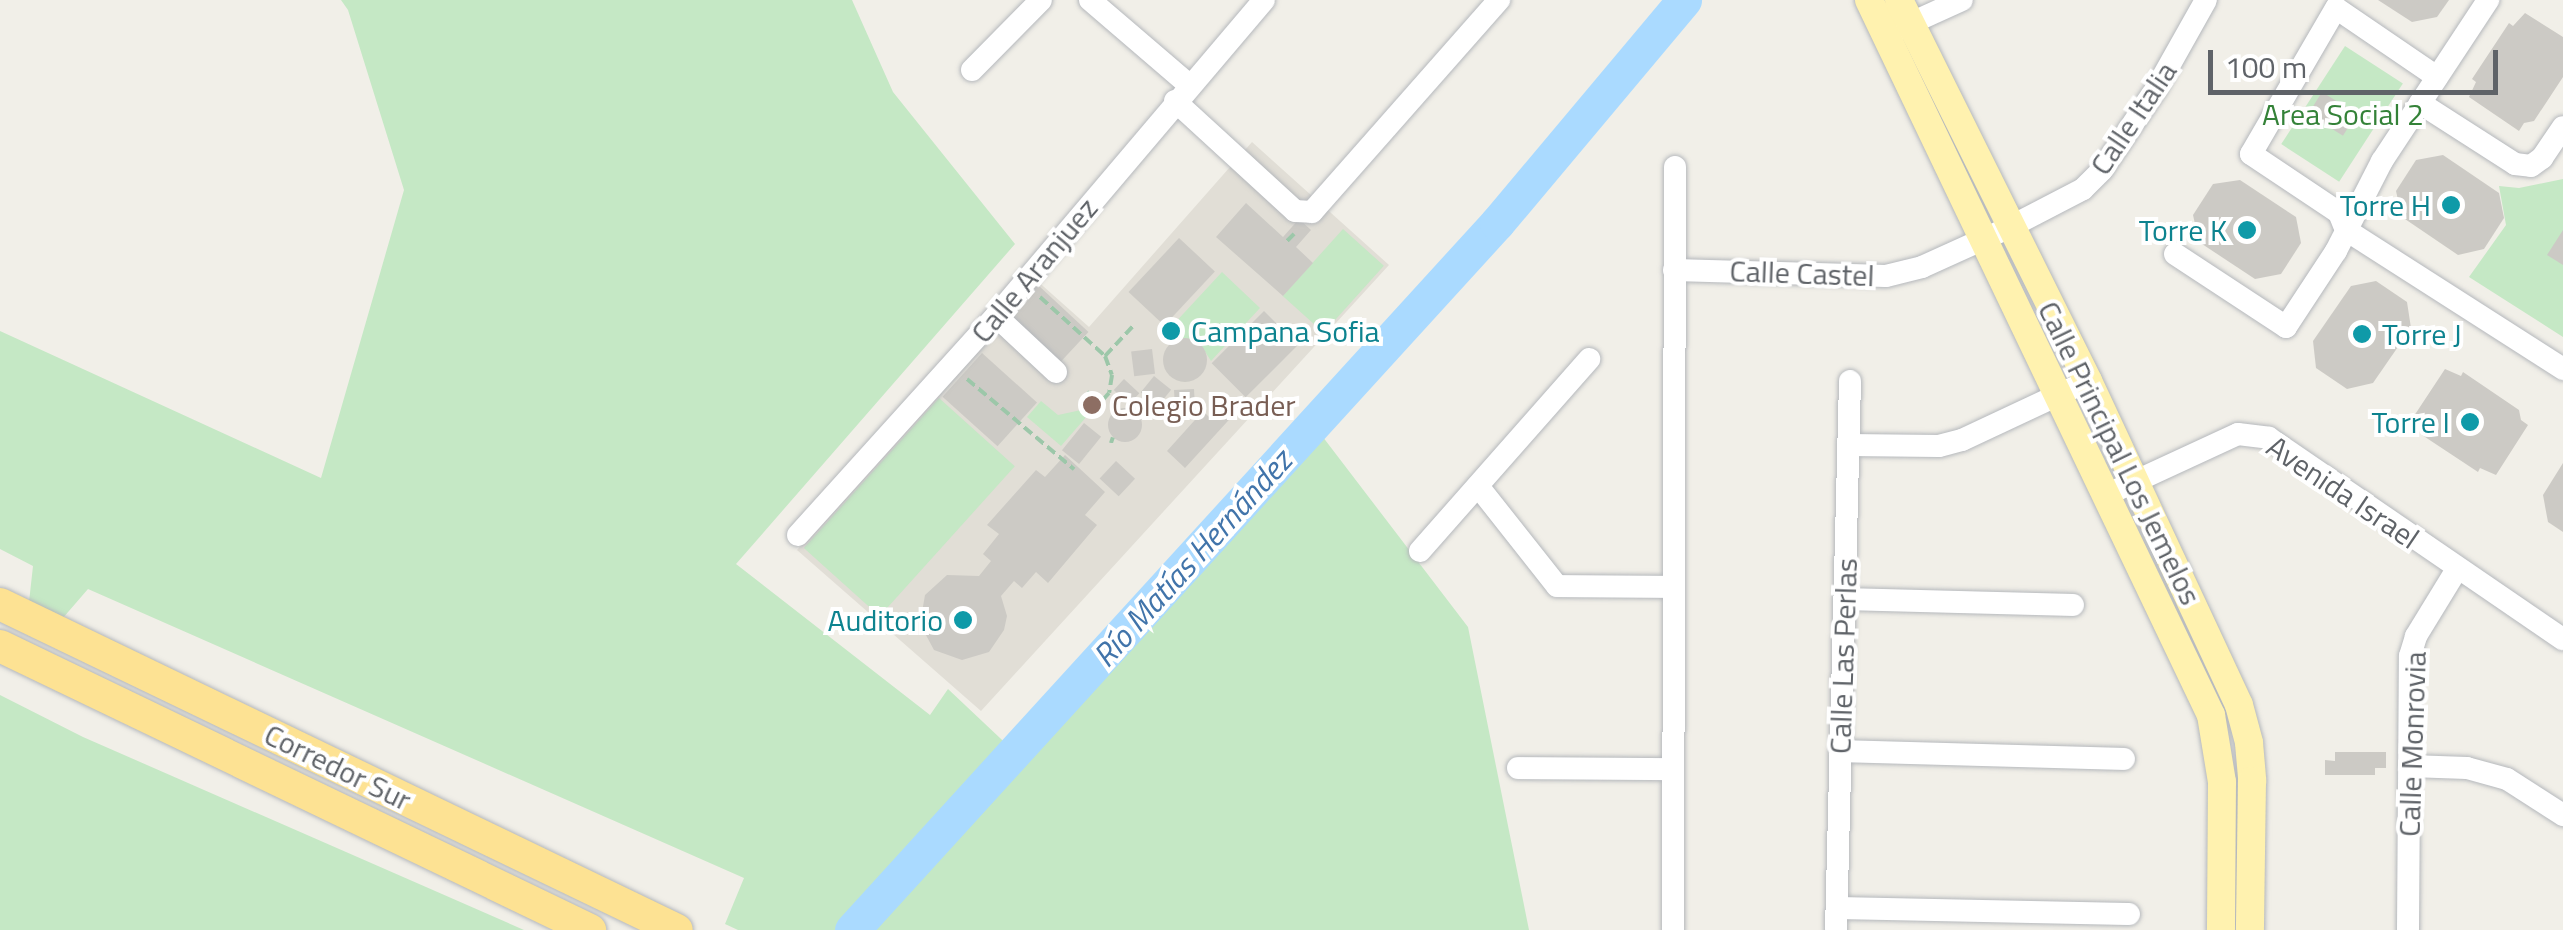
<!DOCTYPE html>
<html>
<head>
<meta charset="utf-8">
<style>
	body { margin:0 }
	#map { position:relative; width:2563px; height:930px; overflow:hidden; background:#f1efe8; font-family:"Titillium Web",sans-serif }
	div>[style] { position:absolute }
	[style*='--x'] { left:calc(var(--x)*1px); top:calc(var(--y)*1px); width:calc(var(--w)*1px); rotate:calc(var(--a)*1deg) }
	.education>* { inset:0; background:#e1ded6 }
	.green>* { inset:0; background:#c5e8c5; transform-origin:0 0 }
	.river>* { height:35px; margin:-17.5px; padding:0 17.5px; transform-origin:17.5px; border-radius:17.5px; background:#aadaff }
	.building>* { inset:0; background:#cccac5; transform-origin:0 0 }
	.round { border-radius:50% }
	.path>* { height:4px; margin-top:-2px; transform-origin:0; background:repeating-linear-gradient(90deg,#9cc7a9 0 10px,transparent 0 15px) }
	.roads { filter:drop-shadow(0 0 2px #b5b8bc) drop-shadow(0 0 2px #b5b8bc) }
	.minor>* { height:22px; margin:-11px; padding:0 11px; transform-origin:11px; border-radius:11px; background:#fff }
	.major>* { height:28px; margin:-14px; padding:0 14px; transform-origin:14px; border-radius:14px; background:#fff2af }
	.highway>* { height:32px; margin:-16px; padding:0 16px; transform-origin:16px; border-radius:16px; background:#fde293 }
	.dots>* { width:28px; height:28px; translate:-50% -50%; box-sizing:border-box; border:5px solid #fff; border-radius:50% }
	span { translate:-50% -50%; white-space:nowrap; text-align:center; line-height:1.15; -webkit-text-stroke:8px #fff; paint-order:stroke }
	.park-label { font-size:30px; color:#348238 }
	.street-label { font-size:30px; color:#5f6368 }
	.culture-label { font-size:30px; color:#0d838f }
	.right { translate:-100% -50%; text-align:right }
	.left { translate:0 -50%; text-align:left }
	.education-label { font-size:30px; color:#785e54 }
	.water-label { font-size:32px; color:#4174aa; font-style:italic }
	.scale { position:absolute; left:2208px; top:50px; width:290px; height:45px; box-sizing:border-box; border:5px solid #5f6368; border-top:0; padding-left:12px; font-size:30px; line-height:35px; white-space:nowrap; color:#5f6368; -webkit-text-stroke:8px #fff; paint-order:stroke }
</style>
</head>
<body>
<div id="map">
	<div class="education">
		<div style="clip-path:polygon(1252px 142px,1389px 265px,981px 711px,797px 550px,1034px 278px,1089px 327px)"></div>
	</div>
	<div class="green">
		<div style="clip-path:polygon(341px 0,852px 0,893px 92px,1015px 244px,736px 564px,930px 715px,948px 689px,1018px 755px,1316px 428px,1468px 627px,1529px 930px,738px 930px,725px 924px,744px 878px,88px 589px,56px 626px,27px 620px,33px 566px,0 549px,0 331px,321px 478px,404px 190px,348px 10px)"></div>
		<div style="left:2345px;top:46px;width:69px;height:117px;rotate:33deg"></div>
		<div style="clip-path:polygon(2563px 179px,2563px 337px,2469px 277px,2506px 225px,2499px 186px,2519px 188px)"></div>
		<div style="left:1343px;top:229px;width:55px;height:90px;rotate:42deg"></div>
		<div style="clip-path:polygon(1222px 272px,1260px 308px,1211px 361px,1199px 342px,1182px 338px,1171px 327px)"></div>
		<div style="left:939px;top:398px;width:102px;height:202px;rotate:42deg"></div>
		<div style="clip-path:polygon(1041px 401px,1058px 415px,1081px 410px,1088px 415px,1061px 446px,1027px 417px)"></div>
		<div style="clip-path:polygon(0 695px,83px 737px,524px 930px,0 930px)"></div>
	</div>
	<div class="river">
		<div style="--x:852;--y:930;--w:957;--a:-47.63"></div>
		<div style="--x:1497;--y:223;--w:291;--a:-50"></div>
	</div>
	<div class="building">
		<div style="clip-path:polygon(2378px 0,2449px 0,2437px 17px,2412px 22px)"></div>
		<div style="clip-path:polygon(2525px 13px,2563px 37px,2563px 77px,2534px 121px,2524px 123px,2519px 131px,2469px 97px,2476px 82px,2472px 79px,2509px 23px,2513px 26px)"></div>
		<div style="left:2322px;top:92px;width:41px;height:26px;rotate:32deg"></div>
		<div style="clip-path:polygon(2443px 155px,2499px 193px,2504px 218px,2484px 249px,2458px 255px,2402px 217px,2396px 191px,2416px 160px)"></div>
		<div style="clip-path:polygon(2240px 180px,2296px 217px,2301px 243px,2281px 274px,2255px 279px,2199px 242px,2193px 215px,2213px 184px)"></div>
		<div style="clip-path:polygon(1246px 203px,1283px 237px,1299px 219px,1311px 230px,1296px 247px,1313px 263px,1283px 296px,1216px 237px)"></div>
		<div style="clip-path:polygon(2563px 230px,2563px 265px,2547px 255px)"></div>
		<div style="left:1179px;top:238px;width:49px;height:74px;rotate:43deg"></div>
		<div style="clip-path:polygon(2376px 281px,2407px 302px,2411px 328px,2373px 383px,2347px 389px,2316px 368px,2313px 341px,2351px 286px)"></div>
		<div style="left:1038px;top:285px;width:69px;height:42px;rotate:43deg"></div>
		<div style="left:1264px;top:311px;width:48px;height:74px;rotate:45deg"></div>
		<div class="round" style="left:1163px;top:338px;width:44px;height:44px"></div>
		<div style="left:1152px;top:349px;width:25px;height:21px;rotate:83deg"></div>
		<div style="left:982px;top:353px;width:74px;height:59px;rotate:42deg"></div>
		<div style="clip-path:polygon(2445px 369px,2461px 376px,2463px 372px,2519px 410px,2521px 420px,2528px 425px,2496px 475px,2480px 468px,2478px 472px,2422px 435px,2424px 431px,2412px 419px)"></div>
		<div style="left:1154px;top:376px;width:22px;height:21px;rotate:39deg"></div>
		<div style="left:1124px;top:379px;width:21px;height:15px;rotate:43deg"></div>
		<div style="left:1194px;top:389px;width:21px;height:20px;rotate:87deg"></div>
		<div style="clip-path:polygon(1227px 402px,1237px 411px,1185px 468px,1167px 451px,1203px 411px,1211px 419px)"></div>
		<div class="round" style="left:1108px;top:408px;width:34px;height:34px"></div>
		<div style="left:1084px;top:423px;width:22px;height:35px;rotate:39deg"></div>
		<div style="clip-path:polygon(1065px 455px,1105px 492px,1085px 515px,1097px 525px,1048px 583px,1036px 572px,1022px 588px,1014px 581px,1001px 596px,1007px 616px,1004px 630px,989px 652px,962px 660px,934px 650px,920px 624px,925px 595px,947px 575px,979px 576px,991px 561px,983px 554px,999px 534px,987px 525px,1036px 470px,1045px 477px)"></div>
		<div style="left:1116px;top:461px;width:26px;height:24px;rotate:43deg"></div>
		<div style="clip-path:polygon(2563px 463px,2563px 532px,2548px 522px,2543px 495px)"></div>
		<div style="clip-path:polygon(2335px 752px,2386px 752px,2386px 768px,2375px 768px,2375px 775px,2325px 775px,2325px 760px,2335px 761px)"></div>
	</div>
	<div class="path">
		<div style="--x:1287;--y:241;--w:10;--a:-45"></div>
		<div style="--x:1040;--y:297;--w:88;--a:42.2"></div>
		<div style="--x:1105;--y:356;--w:20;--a:70"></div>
		<div style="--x:1112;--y:375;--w:18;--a:99"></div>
		<div style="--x:1109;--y:393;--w:13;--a:132"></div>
		<div style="--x:1100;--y:403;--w:17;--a:-140"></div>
		<div style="--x:1105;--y:356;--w:41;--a:-47"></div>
		<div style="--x:967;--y:379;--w:140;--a:40.1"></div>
		<div style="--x:1111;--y:443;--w:6;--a:-72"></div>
	</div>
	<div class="roads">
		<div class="minor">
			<div style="--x:1090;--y:0;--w:130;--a:40.6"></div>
			<div style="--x:1898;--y:29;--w:70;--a:-24.4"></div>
			<div style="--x:972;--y:70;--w:98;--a:-45.4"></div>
			<div style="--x:2437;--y:77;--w:122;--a:-145.7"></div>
			<div style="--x:2336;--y:8;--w:169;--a:120.2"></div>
			<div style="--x:2251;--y:154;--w:106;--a:33.8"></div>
			<div style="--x:2339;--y:213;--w:18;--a:68"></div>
			<div style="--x:2346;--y:230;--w:258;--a:32.6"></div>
			<div style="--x:1175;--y:101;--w:163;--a:42.5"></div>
			<div style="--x:1295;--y:211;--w:17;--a:3"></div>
			<div style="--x:1312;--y:212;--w:283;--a:-48.6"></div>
			<div style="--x:2420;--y:103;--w:113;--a:32.7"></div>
			<div style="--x:2515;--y:164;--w:16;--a:7"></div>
			<div style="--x:2531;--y:166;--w:14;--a:-36"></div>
			<div style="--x:2542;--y:158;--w:37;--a:-56"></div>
			<div style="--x:2175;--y:254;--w:133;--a:33.3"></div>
			<div style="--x:2286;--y:327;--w:91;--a:-56.7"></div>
			<div style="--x:2336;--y:251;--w:101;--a:-62.9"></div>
			<div style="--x:2382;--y:161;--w:193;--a:-56.6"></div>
			<div style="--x:1674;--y:270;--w:212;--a:1.6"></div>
			<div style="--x:1886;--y:276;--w:37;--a:-14"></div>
			<div style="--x:1922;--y:267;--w:97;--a:-24.4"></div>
			<div style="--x:2010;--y:227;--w:82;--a:-27.5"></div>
			<div style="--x:2083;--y:189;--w:27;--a:-45"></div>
			<div style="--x:2102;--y:170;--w:97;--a:-56.3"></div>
			<div style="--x:2156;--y:89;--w:102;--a:-60.7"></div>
			<div style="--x:996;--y:316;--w:82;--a:43"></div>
			<div style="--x:1848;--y:445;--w:91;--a:0.6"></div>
			<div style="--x:1939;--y:446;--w:24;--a:-15"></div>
			<div style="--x:1962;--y:440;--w:139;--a:-25.1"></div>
			<div style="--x:1478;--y:486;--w:127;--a:51.7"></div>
			<div style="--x:1557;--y:586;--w:115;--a:0.5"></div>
			<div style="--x:2108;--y:494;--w:143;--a:-24.8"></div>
			<div style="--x:2238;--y:434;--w:31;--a:7"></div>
			<div style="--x:2269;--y:438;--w:356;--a:34.4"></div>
			<div style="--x:798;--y:535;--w:295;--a:-47.9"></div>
			<div style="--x:996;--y:316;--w:414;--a:-49.7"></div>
			<div style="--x:1420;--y:551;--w:256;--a:-48.6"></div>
			<div style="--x:1845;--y:599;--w:228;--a:1.5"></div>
			<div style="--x:1840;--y:751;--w:284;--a:1.6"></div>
			<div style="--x:2410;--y:766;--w:57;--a:2"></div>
			<div style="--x:2467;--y:768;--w:41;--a:15.4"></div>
			<div style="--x:2507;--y:779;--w:67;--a:32.7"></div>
			<div style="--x:1518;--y:768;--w:155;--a:0.4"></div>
			<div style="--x:1837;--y:908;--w:292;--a:1.2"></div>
			<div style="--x:1673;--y:930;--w:763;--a:-89.85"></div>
			<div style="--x:1836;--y:930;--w:549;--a:-88.54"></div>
			<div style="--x:2408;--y:930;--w:274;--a:-89.6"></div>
			<div style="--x:2410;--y:656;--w:21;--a:-73"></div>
			<div style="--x:2416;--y:636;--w:79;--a:-58.5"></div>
		</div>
		<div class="major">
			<div style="--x:1869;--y:0;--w:793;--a:64.44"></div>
			<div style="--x:2211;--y:715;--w:68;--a:80.7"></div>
			<div style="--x:2222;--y:782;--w:148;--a:90.4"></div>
			<div style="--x:1899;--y:0;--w:425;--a:63.6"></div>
			<div style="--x:2088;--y:381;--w:357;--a:65"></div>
			<div style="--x:2239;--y:705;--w:39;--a:75"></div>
			<div style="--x:2249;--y:743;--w:38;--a:85"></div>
			<div style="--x:2252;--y:781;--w:149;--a:90.8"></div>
		</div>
		<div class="highway">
			<div style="--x:0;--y:604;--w:751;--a:25.71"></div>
			<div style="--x:0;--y:646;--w:655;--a:25.7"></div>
		</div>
	</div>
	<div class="dots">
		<div style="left:2451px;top:205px;background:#0f9aa8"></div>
		<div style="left:2247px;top:230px;background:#0f9aa8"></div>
		<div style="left:1171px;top:331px;background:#0f9aa8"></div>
		<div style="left:2362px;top:334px;background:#0f9aa8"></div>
		<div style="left:1092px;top:405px;background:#8d6e63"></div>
		<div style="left:2470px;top:422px;background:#0f9aa8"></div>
		<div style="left:963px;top:620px;background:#0f9aa8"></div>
	</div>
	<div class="park-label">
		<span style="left:2343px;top:114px">Area Social 2</span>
	</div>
	<div class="street-label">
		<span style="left:2133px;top:118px;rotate:-56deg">Calle Italia</span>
		<span style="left:1034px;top:270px;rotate:-50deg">Calle Aranjuez</span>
		<span style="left:1802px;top:273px;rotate:2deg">Calle Castel</span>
		<span style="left:2120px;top:453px;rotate:64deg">Calle Principal Los Jemelos</span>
		<span style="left:2343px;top:492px;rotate:34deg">Avenida Israel</span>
		<span style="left:1843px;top:656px;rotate:-88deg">Calle Las Perlas</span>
		<span style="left:2412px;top:744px;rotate:-88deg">Calle Monrovia</span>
		<span style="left:338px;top:767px;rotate:26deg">Corredor Sur</span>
	</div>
	<div class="culture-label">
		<span class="right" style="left:2431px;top:205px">Torre H</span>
		<span class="right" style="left:2227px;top:230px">Torre K</span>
		<span class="left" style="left:1191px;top:331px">Campana Sofia</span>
		<span class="left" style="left:2382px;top:334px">Torre J</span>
		<span class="right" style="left:2450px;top:422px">Torre I</span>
		<span class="right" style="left:943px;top:620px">Auditorio</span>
	</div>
	<div class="education-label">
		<span class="left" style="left:1112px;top:405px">Colegio Brader</span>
	</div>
	<div class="water-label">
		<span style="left:1192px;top:558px;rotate:-48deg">Río Matías Hernández</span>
	</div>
	<div class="scale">100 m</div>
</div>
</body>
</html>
